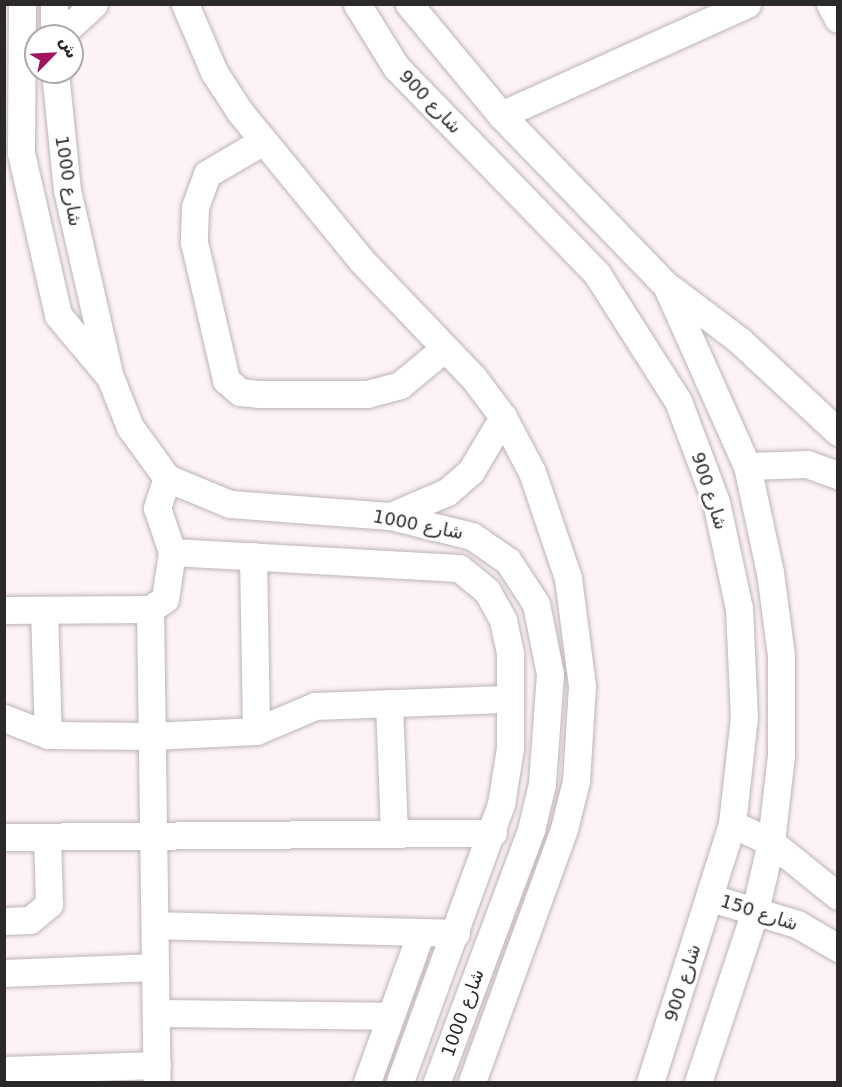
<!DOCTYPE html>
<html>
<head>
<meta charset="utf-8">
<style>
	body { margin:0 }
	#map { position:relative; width:842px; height:1087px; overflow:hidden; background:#fdf3f6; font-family:"DejaVu Sans","Noto Naskh Arabic",sans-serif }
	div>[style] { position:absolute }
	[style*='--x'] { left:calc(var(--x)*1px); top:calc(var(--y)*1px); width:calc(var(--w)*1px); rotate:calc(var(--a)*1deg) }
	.roads { filter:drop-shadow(0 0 2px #bdb3b7) drop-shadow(0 0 2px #bdb3b7) }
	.minor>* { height:27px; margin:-13.5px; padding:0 13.5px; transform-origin:13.5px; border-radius:13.5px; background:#fff }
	span { translate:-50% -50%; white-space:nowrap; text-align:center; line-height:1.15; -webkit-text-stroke:6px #fff; paint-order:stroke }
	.street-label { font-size:18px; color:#2c292a }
	.frame { position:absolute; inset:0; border:6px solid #2c292a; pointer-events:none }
	.north { position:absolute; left:24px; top:24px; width:60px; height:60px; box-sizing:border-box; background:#fff; border:2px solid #aba9aa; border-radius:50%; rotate:66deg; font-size:16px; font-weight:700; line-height:24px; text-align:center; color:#2c292a }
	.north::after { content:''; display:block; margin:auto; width:21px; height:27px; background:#a0145e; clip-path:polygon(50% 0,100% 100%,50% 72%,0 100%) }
</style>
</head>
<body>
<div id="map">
	<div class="roads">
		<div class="minor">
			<div style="--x:22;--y:4;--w:149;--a:90.4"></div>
			<div style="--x:21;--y:153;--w:166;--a:77.1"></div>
			<div style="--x:58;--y:315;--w:80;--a:50.1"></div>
			<div style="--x:185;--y:4;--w:74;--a:66.9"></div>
			<div style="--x:214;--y:72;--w:48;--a:57"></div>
			<div style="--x:240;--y:112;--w:191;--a:50.7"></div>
			<div style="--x:361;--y:260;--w:162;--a:46.3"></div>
			<div style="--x:473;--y:377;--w:50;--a:53.1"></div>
			<div style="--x:503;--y:417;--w:62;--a:62.2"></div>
			<div style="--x:532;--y:472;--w:112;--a:71.2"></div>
			<div style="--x:568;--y:578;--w:109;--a:82.6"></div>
			<div style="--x:582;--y:686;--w:95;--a:93.6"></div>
			<div style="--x:576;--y:781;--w:49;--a:104"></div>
			<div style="--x:564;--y:829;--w:269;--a:110"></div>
			<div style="--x:357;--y:4;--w:74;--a:58.2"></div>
			<div style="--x:396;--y:67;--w:289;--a:45.8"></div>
			<div style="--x:597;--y:274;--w:151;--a:57.5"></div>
			<div style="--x:678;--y:401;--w:108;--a:69.4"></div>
			<div style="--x:716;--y:502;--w:108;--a:77.8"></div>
			<div style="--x:739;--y:608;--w:109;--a:87.4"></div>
			<div style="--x:744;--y:717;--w:108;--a:96.4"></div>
			<div style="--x:732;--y:824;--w:271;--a:107.6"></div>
			<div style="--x:409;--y:4;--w:144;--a:50.3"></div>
			<div style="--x:501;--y:115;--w:237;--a:45.9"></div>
			<div style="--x:666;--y:285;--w:198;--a:65.9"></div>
			<div style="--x:747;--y:466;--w:108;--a:77.8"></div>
			<div style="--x:770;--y:572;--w:85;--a:82.5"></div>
			<div style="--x:781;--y:656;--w:99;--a:90"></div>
			<div style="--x:781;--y:755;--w:88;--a:96.6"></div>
			<div style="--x:771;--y:842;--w:71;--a:103.1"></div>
			<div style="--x:755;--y:911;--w:180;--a:108.4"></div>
			<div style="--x:830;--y:4;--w:17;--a:62"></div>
			<div style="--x:54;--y:36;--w:32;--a:-90"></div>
			<div style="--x:59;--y:36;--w:47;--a:-42.4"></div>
			<div style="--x:55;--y:72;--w:119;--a:84.2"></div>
			<div style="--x:67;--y:190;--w:192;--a:77.1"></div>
			<div style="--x:110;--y:377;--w:54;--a:68.2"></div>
			<div style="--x:130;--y:427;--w:63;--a:54"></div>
			<div style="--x:167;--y:478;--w:68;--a:22.4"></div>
			<div style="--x:230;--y:504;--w:160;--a:4.3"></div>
			<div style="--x:390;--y:516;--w:84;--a:13.7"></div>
			<div style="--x:472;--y:536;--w:44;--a:34.8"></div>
			<div style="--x:508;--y:561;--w:51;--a:56.9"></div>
			<div style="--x:536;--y:604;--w:71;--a:78.7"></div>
			<div style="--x:550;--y:674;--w:110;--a:94.2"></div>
			<div style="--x:542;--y:784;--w:47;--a:103.4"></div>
			<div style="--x:531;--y:830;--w:269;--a:110.5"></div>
			<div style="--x:501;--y:115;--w:270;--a:-24.3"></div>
			<div style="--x:263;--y:141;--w:65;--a:149.5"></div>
			<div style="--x:207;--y:174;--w:35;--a:110"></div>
			<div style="--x:195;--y:207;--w:35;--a:92"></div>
			<div style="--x:194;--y:242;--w:142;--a:76.9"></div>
			<div style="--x:226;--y:380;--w:18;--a:41"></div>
			<div style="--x:240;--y:392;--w:18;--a:6"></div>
			<div style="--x:258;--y:394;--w:109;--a:0"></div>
			<div style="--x:367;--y:394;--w:34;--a:-15"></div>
			<div style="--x:400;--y:385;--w:58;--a:-39.4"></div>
			<div style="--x:670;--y:288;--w:86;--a:37"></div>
			<div style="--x:739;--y:340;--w:135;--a:42.9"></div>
			<div style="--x:747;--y:466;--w:60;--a:-1.9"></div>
			<div style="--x:807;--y:464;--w:33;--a:20"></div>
			<div style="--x:391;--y:516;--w:61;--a:-23.2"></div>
			<div style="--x:447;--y:492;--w:32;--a:-41"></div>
			<div style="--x:471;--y:471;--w:63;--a:-59.3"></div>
			<div style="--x:172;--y:552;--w:287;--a:3.2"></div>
			<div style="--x:459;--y:568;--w:36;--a:39"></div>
			<div style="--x:487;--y:591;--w:33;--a:61"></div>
			<div style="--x:503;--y:620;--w:34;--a:78"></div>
			<div style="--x:510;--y:653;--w:95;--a:90"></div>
			<div style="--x:510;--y:748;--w:57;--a:99.1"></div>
			<div style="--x:501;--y:804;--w:296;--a:110"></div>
			<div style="--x:253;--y:556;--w:175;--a:89"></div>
			<div style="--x:150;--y:609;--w:473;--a:89.2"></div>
			<div style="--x:4;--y:610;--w:146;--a:-0.4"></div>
			<div style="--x:150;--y:609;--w:18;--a:-34"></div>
			<div style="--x:165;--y:599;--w:48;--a:-81.5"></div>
			<div style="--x:172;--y:552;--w:46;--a:-108.8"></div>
			<div style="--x:157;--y:508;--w:32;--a:-72"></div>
			<div style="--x:44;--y:610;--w:125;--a:88.2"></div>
			<div style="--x:389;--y:703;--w:131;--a:87.8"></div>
			<div style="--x:4;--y:718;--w:47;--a:21.1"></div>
			<div style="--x:48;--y:735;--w:104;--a:0.6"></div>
			<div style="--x:152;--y:736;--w:104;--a:-2.8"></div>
			<div style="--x:256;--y:731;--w:64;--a:-23"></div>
			<div style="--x:315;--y:706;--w:195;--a:-2.1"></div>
			<div style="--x:732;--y:824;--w:43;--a:24.8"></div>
			<div style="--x:771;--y:842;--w:86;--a:38.9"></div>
			<div style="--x:4;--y:837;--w:489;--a:-0.5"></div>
			<div style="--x:711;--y:898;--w:90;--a:16.8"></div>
			<div style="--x:797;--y:924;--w:48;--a:30.3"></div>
			<div style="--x:4;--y:921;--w:26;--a:-2"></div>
			<div style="--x:30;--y:920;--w:25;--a:-40"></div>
			<div style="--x:49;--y:904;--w:67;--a:-91.7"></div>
			<div style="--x:155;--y:925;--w:301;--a:1.5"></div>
			<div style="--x:4;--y:973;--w:151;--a:-2.3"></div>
			<div style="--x:156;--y:1013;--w:234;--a:0.7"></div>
			<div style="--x:4;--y:1070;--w:153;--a:-1.9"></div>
			<div style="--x:367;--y:1082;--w:159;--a:-70.2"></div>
		</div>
	</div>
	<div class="street-label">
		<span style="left:430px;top:102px;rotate:46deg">شارع 900</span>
		<span style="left:68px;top:181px;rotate:81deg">شارع 1000</span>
		<span style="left:709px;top:491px;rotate:72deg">شارع 900</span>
		<span style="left:418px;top:525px;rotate:11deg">شارع 1000</span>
		<span style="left:759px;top:913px;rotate:18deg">شارع 150</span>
		<span style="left:683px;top:983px;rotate:-72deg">شارع 900</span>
		<span style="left:463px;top:1013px;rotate:-70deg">شارع 1000</span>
	</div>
	<div class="frame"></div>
	<div class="north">ش</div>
</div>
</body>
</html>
